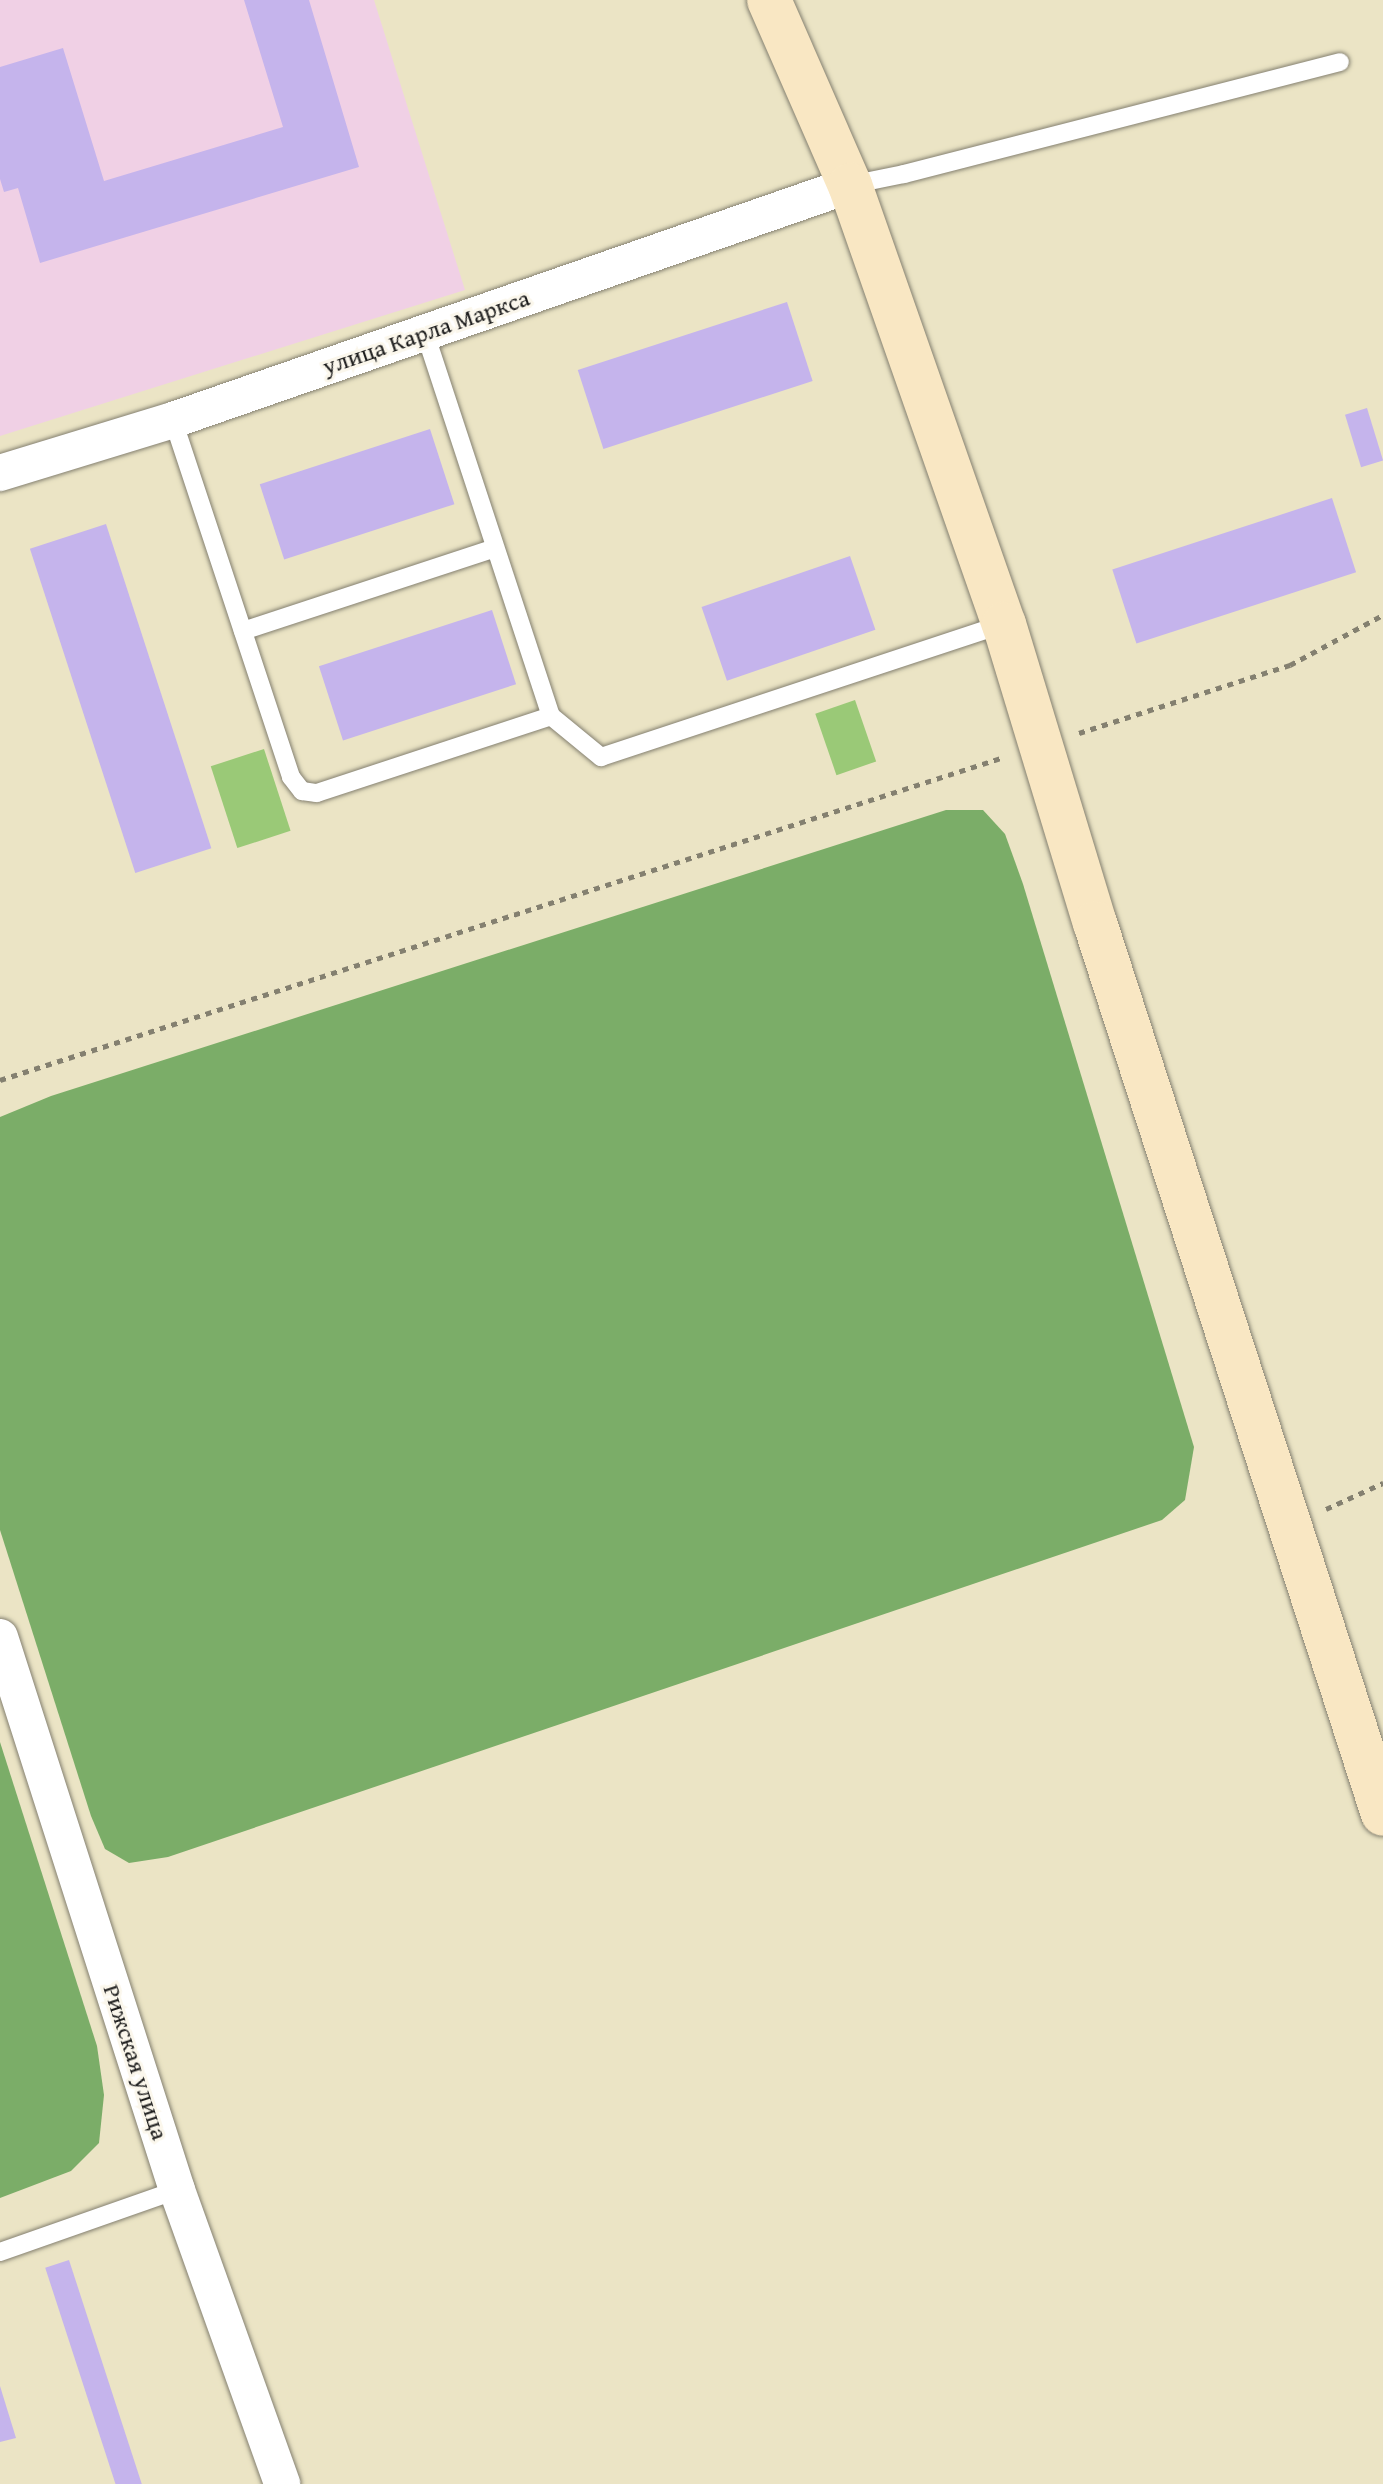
<!DOCTYPE html>
<html>
<head>
<meta charset="utf-8">
<style>
	body { margin:0 }
	#map { position:relative; width:1383px; height:2484px; overflow:hidden; background:#ebe4c5; font-family:"Gentium Book Plus",serif }
	div>[style] { position:absolute }
	[style*='--x'] { left:calc(var(--x)*1px); top:calc(var(--y)*1px); width:calc(var(--w)*1px); rotate:calc(var(--a)*1deg) }
	.built>* { inset:0; background:#f0d0e5 }
	.green>* { inset:0; background:#9ac977; transform-origin:0 0 }
	.forest>* { inset:0; background:#7bad68 }
	.building>* { inset:0; background:#c5b4ec; transform-origin:0 0 }
	.path>* { height:5px; margin-top:-2.5px; transform-origin:0; background:repeating-linear-gradient(90deg,#848070 0 6px,transparent 0 12px) }
	.roads { filter:drop-shadow(0 0 2px #848070) drop-shadow(0 0 2px #848070) }
	.lane>* { height:18px; margin:-9px; padding:0 9px; transform-origin:9px; border-radius:9px; background:#fff }
	.street>* { height:36px; margin:-18px; padding:0 18px; transform-origin:18px; border-radius:18px; background:#fff }
	.secondary>* { height:44px; margin:-22px; padding:0 22px; transform-origin:22px; border-radius:22px; background:#f9e7c3 }
	span { translate:-50% -50%; white-space:nowrap; text-align:center; line-height:1.15; -webkit-text-stroke:6px #fbf7ec; paint-order:stroke }
	.street-label { font-size:24px; color:#1c1c1c }
</style>
</head>
<body>
<div id="map">
	<div class="built">
		<div style="clip-path:polygon(0 0,374px 0,465px 290px,0 436px)"></div>
	</div>
	<div class="green">
		<div style="left:855px;top:700px;width:65px;height:42px;rotate:71deg"></div>
		<div style="left:264px;top:749px;width:86px;height:56px;rotate:72deg"></div>
	</div>
	<div class="forest">
		<div style="clip-path:polygon(946px 810px,983px 810px,1005px 834px,1023px 884px,1194px 1447px,1185px 1500px,1162px 1520px,168px 1857px,129px 1863px,105px 1849px,91px 1816px,0 1530px,0 1117px,51px 1096px)"></div>
		<div style="clip-path:polygon(0 1742px,97px 2046px,104px 2095px,99px 2143px,71px 2171px,0 2198px)"></div>
	</div>
	<div class="building">
		<div style="clip-path:polygon(244px 0,309px 0,359px 167px,40px 263px,18px 188px,4px 192px,0 179px,0 67px,63px 48px,104px 181px,283px 127px)"></div>
		<div style="left:787px;top:302px;width:83px;height:220px;rotate:72deg"></div>
		<div style="left:1367px;top:408px;width:55px;height:23px;rotate:73deg"></div>
		<div style="left:430px;top:429px;width:79px;height:179px;rotate:72deg"></div>
		<div style="left:1332px;top:498px;width:78px;height:231px;rotate:72deg"></div>
		<div style="left:106px;top:524px;width:341px;height:80px;rotate:72deg"></div>
		<div style="left:850px;top:556px;width:78px;height:157px;rotate:71deg"></div>
		<div style="left:492px;top:610px;width:78px;height:182px;rotate:72deg"></div>
		<div style="left:69px;top:2260px;width:236px;height:25px;rotate:72deg"></div>
		<div style="clip-path:polygon(0 2386px,16px 2438px,0 2442px)"></div>
	</div>
	<div class="path">
		<div style="--x:1079;--y:733;--w:222;--a:-17.9"></div>
		<div style="--x:1290;--y:665;--w:106;--a:-28.3"></div>
		<div style="--x:0;--y:1080;--w:1055;--a:-17.83"></div>
		<div style="--x:1326;--y:1509;--w:63;--a:-24.5"></div>
	</div>
	<div class="roads">
		<div class="lane">
			<div style="--x:850;--y:185;--w:55;--a:-11.5"></div>
			<div style="--x:904;--y:174;--w:450;--a:-14.4"></div>
			<div style="--x:425;--y:333;--w:403;--a:71.8"></div>
			<div style="--x:551;--y:716;--w:65;--a:39.4"></div>
			<div style="--x:601;--y:757;--w:424;--a:-18.3"></div>
			<div style="--x:173;--y:420;--w:376;--a:71.7"></div>
			<div style="--x:291;--y:777;--w:18;--a:52"></div>
			<div style="--x:302;--y:791;--w:15;--a:8"></div>
			<div style="--x:317;--y:793;--w:246;--a:-18.2"></div>
			<div style="--x:243;--y:631;--w:265;--a:-18.2"></div>
			<div style="--x:0;--y:2252;--w:188;--a:-19.3"></div>
		</div>
		<div class="street">
			<div style="--x:0;--y:473;--w:181;--a:-17"></div>
			<div style="--x:173;--y:420;--w:717;--a:-19.14"></div>
			<div style="--x:0;--y:1637;--w:581;--a:72.25"></div>
			<div style="--x:177;--y:2190;--w:312;--a:70.3"></div>
		</div>
		<div class="secondary">
			<div style="--x:769;--y:0;--w:202;--a:66.4"></div>
			<div style="--x:850;--y:185;--w:465;--a:70.7"></div>
			<div style="--x:1004;--y:624;--w:313;--a:73.1"></div>
			<div style="--x:1095;--y:923;--w:936;--a:72.09"></div>
		</div>
	</div>
	<div class="street-label">
		<span style="left:426px;top:332px;rotate:-19deg">улица Карла Маркса</span>
		<span style="left:136px;top:2062px;rotate:72deg">Рижская улица</span>
	</div>
</div>
</body>
</html>
